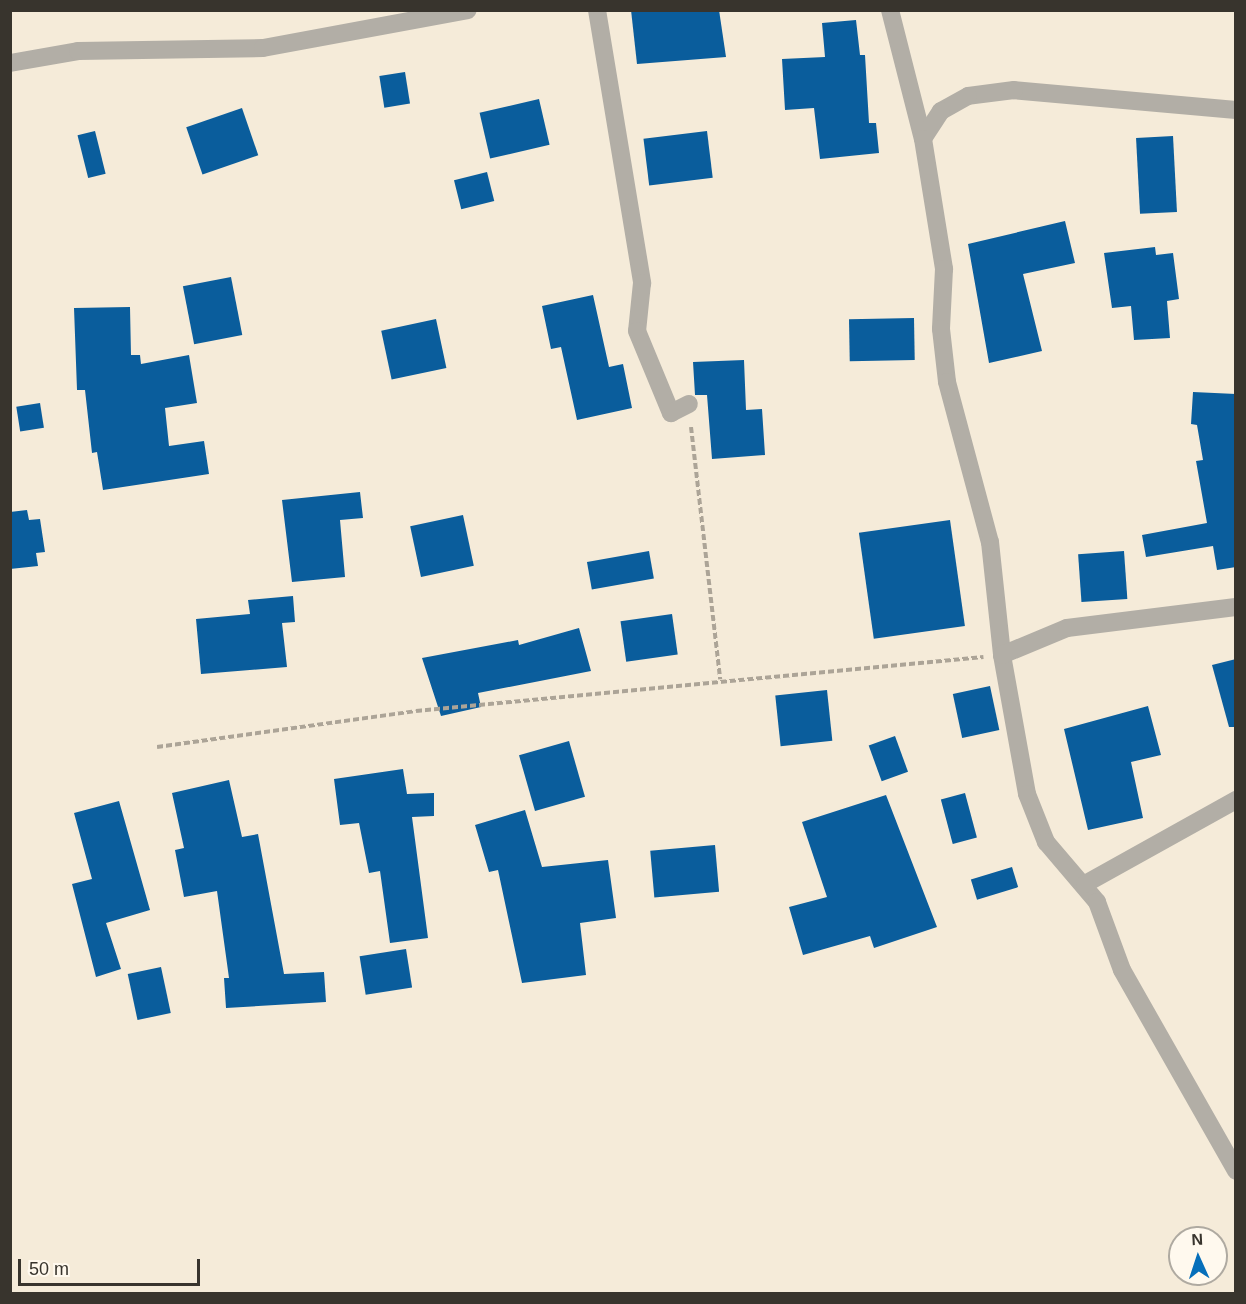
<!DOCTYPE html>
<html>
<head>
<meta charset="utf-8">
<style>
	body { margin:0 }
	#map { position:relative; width:1246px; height:1304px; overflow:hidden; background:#f5ebd9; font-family:Helvetica,sans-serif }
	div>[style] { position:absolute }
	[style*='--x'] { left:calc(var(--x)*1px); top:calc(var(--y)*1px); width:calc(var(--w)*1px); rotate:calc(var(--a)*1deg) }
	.building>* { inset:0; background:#0a5d9c; transform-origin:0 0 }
	.path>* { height:4px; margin-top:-2px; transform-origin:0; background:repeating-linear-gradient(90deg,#aca497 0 6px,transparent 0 9px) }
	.minor>* { height:18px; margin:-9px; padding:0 9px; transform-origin:9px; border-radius:9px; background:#b2aea6 }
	span { translate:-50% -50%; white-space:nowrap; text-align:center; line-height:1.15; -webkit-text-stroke:6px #fff9ee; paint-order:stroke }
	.frame { position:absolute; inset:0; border:12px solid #38342d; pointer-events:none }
	.north { position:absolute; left:1168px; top:1226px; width:60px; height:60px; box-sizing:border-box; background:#fff9ee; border:2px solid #afaaa1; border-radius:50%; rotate:357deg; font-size:16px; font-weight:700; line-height:24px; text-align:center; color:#38342d }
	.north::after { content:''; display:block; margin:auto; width:21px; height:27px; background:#066fba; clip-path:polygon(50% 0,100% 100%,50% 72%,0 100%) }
	.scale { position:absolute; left:18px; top:1259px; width:182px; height:27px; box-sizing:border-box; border:3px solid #38342d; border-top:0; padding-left:8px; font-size:18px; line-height:21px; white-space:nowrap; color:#38342d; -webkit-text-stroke:4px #fff9ee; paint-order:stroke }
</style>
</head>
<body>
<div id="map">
	<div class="building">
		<div style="clip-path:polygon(631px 10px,719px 10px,726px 57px,637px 64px)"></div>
		<div style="clip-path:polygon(856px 20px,860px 55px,865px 55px,869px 123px,876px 123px,879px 153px,820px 159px,814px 108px,785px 110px,782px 59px,825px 57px,822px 23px)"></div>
		<div style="left:405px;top:72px;width:32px;height:26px;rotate:81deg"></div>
		<div style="left:539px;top:99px;width:47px;height:61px;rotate:77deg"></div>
		<div style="left:242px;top:108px;width:50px;height:59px;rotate:71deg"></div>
		<div style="left:95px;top:131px;width:44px;height:18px;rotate:76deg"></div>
		<div style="left:707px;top:131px;width:47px;height:64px;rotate:83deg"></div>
		<div style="left:1173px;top:136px;width:76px;height:37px;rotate:87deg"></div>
		<div style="left:487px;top:172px;width:30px;height:34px;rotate:76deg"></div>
		<div style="clip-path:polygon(1065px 221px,1075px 263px,1023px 274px,1042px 351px,989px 363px,968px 244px)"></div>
		<div style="clip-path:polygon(1155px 247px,1156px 255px,1173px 253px,1179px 299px,1167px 301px,1170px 338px,1134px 340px,1131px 306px,1112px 308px,1104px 253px)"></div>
		<div style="left:231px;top:277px;width:59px;height:49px;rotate:79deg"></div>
		<div style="clip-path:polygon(593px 295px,609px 367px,623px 364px,632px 408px,577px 420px,561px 347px,551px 349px,542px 306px)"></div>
		<div style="clip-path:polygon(130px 307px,131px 355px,140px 355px,141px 364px,189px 355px,197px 403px,165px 408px,169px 446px,204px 441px,209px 474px,103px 490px,97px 452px,92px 453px,85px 390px,77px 390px,74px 308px)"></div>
		<div style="left:914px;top:318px;width:42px;height:65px;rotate:89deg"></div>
		<div style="left:436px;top:319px;width:50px;height:56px;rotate:78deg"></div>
		<div style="clip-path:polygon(744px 360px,746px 410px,762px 409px,765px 455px,712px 459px,707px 395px,695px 395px,693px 362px)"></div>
		<div style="clip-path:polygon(1193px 392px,1236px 394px,1236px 567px,1217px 570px,1213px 546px,1146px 557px,1142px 535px,1207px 523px,1196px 461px,1203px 460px,1197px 425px,1191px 424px)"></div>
		<div style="left:40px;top:403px;width:25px;height:24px;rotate:81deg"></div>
		<div style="clip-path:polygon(360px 492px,363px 518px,340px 520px,345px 577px,292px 582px,282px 500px)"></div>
		<div style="clip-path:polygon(27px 510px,29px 520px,40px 519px,45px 552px,36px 553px,38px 566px,10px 569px,10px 512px)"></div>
		<div style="left:463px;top:515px;width:52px;height:54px;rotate:78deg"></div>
		<div style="left:950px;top:520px;width:107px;height:92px;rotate:82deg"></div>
		<div style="left:649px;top:551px;width:28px;height:63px;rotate:80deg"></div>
		<div style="left:1124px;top:551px;width:48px;height:46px;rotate:86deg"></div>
		<div style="clip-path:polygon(293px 596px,295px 622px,282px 623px,287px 667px,201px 674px,196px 619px,250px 614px,248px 600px)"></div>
		<div style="left:672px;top:614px;width:41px;height:52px;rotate:82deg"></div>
		<div style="clip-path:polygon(579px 628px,591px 671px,478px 693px,481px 707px,441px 716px,422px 658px,518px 640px,519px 645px)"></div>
		<div style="clip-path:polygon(1236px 659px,1236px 727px,1229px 727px,1212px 665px)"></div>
		<div style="left:990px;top:686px;width:45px;height:38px;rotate:78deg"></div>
		<div style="left:827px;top:690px;width:51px;height:52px;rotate:84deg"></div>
		<div style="clip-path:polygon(1148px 706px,1161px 755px,1131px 762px,1143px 818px,1088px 830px,1064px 729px)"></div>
		<div style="left:895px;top:736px;width:38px;height:28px;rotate:70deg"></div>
		<div style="left:569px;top:741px;width:58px;height:52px;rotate:74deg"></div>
		<div style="clip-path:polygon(403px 769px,407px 794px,434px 793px,434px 816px,412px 817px,428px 938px,390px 943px,380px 871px,369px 873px,359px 823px,340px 825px,334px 779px)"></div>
		<div style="clip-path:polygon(229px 780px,242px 837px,258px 834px,284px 974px,324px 972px,326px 1002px,226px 1008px,224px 978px,229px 978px,217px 891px,184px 897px,175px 850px,184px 848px,172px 793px)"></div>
		<div style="left:965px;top:793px;width:46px;height:25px;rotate:75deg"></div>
		<div style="clip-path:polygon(886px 795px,937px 927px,874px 948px,870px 936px,803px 955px,789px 907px,827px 897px,802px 822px)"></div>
		<div style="clip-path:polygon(119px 801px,150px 910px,106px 923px,121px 969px,96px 977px,72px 884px,92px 879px,74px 813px)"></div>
		<div style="clip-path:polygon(525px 810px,542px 867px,608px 860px,616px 918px,580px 923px,586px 975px,522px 983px,498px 870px,489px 872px,475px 825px)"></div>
		<div style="left:715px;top:845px;width:47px;height:65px;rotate:85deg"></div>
		<div style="left:1012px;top:867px;width:21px;height:43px;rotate:73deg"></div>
		<div style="left:406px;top:949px;width:39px;height:47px;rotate:81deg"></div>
		<div style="left:161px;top:967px;width:47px;height:34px;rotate:78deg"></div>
	</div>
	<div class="path">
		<div style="--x:691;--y:427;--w:254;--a:83.4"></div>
		<div style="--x:157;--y:747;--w:261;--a:-7.9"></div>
		<div style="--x:416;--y:711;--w:570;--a:-5.44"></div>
	</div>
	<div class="minor">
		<div style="--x:597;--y:10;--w:277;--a:80.6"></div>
		<div style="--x:642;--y:283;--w:48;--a:95.9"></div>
		<div style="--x:637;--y:331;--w:89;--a:67.5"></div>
		<div style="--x:671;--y:413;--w:20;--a:-27"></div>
		<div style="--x:890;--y:10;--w:133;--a:75.7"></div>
		<div style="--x:10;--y:63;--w:69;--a:-10"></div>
		<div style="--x:78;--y:51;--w:185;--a:-0.9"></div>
		<div style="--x:263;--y:48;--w:208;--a:-10.5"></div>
		<div style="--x:1236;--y:110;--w:223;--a:-174.9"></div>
		<div style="--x:1014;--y:90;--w:46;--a:172.6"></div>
		<div style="--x:968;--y:96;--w:31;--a:151"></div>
		<div style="--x:941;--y:111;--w:33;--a:123"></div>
		<div style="--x:923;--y:139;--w:132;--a:80.8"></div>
		<div style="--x:944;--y:269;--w:60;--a:92.9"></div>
		<div style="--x:941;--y:329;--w:53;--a:83.5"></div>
		<div style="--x:947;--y:382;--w:166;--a:75"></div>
		<div style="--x:990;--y:542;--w:114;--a:83.9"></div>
		<div style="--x:1002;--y:655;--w:141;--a:79.8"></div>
		<div style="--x:1027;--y:794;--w:52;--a:68.4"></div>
		<div style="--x:1046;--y:842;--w:79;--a:49.6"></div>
		<div style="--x:1097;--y:902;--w:72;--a:69.8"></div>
		<div style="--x:1122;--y:970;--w:231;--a:60.4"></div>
		<div style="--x:1002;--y:655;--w:70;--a:-22.6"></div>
		<div style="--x:1067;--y:628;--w:170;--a:-7.1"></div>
		<div style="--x:1085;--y:884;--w:173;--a:-29.1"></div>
	</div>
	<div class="frame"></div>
	<div class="north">N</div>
	<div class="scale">50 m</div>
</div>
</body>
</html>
